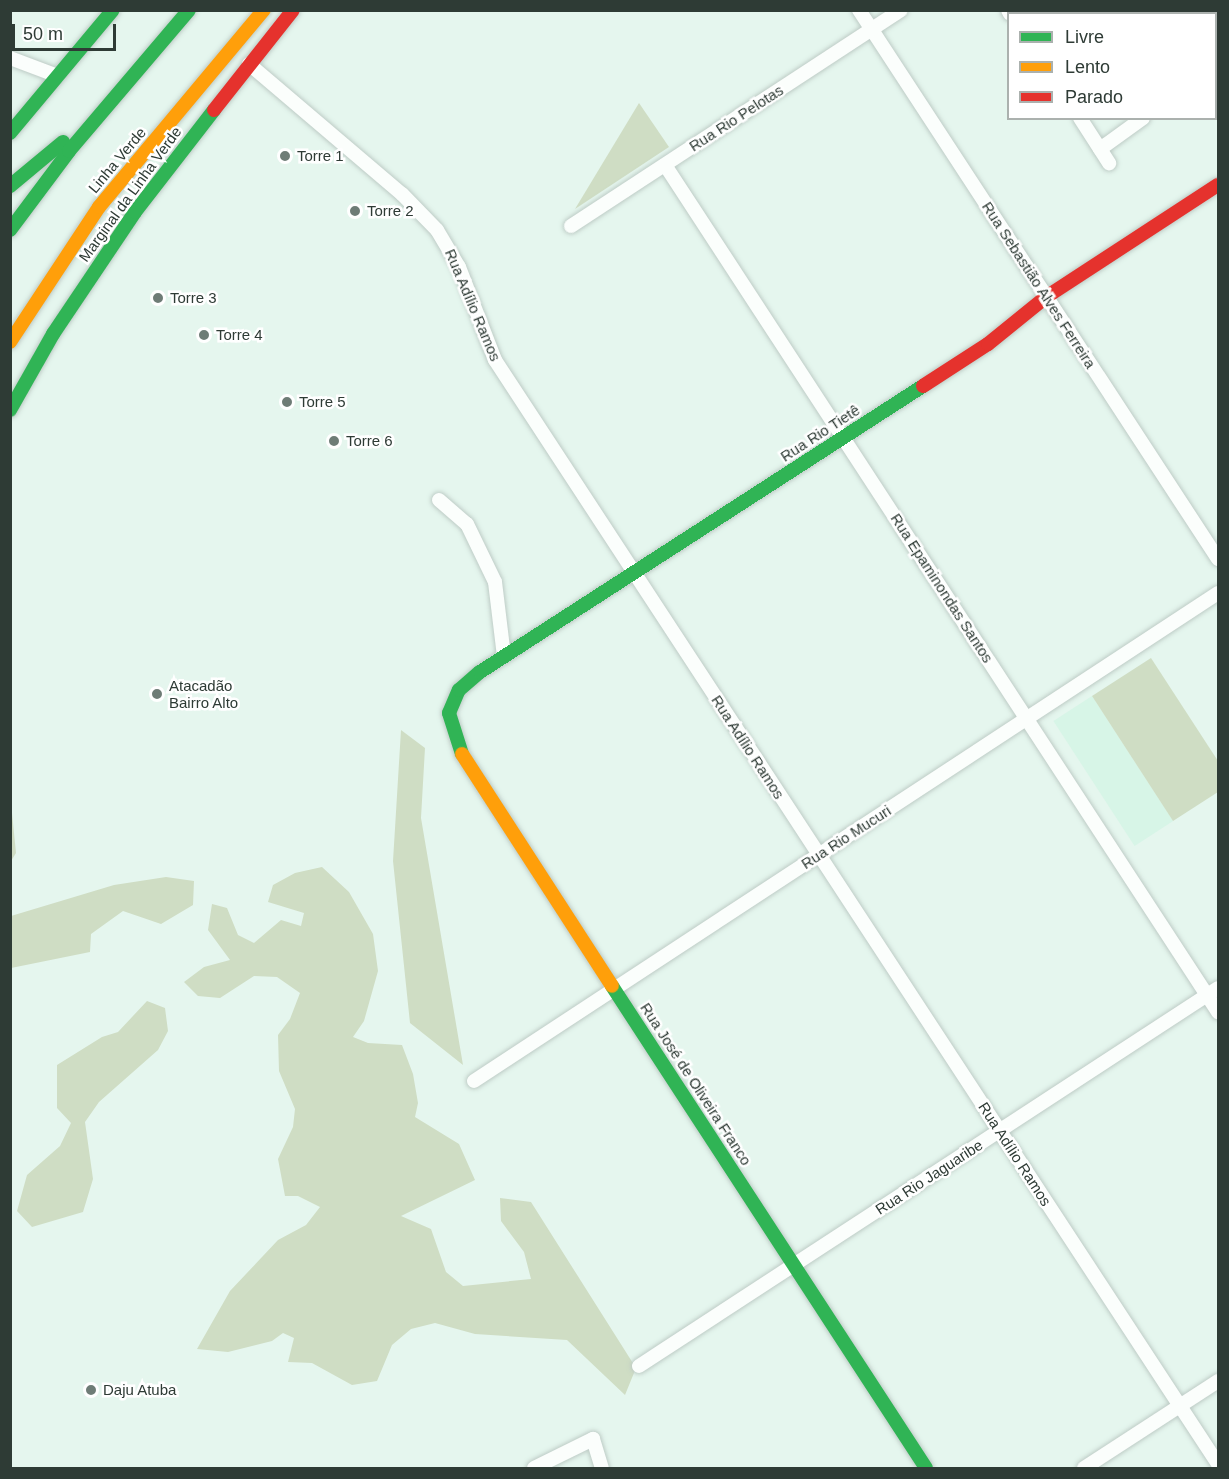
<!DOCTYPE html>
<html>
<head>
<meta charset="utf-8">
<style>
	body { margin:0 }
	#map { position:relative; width:1229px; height:1479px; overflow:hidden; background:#e5f6ee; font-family:Helvetica,sans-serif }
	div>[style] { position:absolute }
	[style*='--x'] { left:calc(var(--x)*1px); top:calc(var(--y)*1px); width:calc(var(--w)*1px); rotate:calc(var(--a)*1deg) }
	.built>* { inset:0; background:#d7f5e7; transform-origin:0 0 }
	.green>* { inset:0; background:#cfddc4 }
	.roads { filter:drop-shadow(0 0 2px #beccc6) drop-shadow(0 0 2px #beccc6) }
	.street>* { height:14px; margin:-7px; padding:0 7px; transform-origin:7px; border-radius:7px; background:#fbfefc }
	.fast>* { height:14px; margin:-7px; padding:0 7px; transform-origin:7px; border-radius:7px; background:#30b455 }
	.slow>* { height:14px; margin:-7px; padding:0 7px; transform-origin:7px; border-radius:7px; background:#ff9f0a }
	.jam>* { height:14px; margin:-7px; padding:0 7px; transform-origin:7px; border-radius:7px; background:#e5322d }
	.dots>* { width:16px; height:16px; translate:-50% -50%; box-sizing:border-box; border:3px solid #fff; border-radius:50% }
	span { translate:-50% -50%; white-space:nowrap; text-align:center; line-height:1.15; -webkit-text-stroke:5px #fff; paint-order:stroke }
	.street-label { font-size:15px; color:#2e3b35 }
	.poi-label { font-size:15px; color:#2e3b35 }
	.left { translate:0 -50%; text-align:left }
	.frame { position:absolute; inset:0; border:12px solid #2e3b35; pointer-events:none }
	.legend { position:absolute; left:1007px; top:12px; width:210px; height:108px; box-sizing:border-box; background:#fff; border:2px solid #abb1ae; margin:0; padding:8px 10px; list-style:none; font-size:18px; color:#2e3b35 }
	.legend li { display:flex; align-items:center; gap:12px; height:30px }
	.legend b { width:30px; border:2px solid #abb1ae }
	.scale { position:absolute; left:12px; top:24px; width:104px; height:27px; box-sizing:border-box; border:3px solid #2e3b35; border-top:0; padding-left:8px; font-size:18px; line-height:21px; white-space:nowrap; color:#2e3b35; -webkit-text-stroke:4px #fff; paint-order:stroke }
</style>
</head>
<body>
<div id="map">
	<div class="built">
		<div style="left:1092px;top:696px;width:149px;height:46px;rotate:57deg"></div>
	</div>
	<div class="green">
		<div style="clip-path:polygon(639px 103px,669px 147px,575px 209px)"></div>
		<div style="clip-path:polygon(1151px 658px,1218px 761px,1218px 792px,1173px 821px,1092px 696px)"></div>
		<div style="clip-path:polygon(401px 730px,425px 748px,421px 818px,463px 1065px,410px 1023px,393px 861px)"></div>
		<div style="clip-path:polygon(11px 803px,16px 853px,11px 861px)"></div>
		<div style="clip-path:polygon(322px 867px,349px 892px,373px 934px,378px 971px,364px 1021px,353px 1037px,368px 1043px,402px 1045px,413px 1074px,418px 1103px,415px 1117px,459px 1144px,475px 1180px,401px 1216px,431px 1229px,446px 1272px,463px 1286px,531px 1279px,524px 1252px,501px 1221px,500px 1198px,531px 1202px,636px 1368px,625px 1395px,567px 1340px,475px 1334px,435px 1323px,411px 1329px,392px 1345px,377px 1381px,352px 1385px,312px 1363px,288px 1362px,294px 1338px,283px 1333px,272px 1341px,228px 1352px,197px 1349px,230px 1291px,278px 1240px,306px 1225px,320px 1207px,298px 1196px,285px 1196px,278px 1159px,293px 1127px,295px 1109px,279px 1071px,278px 1035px,290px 1019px,300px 993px,277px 977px,254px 976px,220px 998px,198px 996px,184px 982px,204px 967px,230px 960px,208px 930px,212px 904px,227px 908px,238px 935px,254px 943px,281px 920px,301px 926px,304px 913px,268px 902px,273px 885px,295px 873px)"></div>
		<div style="clip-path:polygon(166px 877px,194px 881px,193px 905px,161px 924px,123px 911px,91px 934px,90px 952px,11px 968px,11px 916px,114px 885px)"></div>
		<div style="clip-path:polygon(147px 1001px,165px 1008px,168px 1031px,158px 1050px,99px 1102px,85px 1122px,93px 1179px,83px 1212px,32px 1227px,17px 1211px,27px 1175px,60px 1146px,71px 1123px,57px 1108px,57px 1065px,102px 1037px,118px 1032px)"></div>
	</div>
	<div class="roads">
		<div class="street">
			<div style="--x:859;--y:10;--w:656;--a:56.82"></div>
			<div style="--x:1008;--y:10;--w:4;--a:63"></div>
			<div style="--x:10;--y:58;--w:51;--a:20.6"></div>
			<div style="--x:249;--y:64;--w:201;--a:40.4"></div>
			<div style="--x:402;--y:194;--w:50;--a:45.8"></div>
			<div style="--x:437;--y:230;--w:43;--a:59.3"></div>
			<div style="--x:459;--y:267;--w:100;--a:68.8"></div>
			<div style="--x:495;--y:360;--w:1320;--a:56.78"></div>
			<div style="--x:1080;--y:118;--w:54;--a:57.2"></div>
			<div style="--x:1100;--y:149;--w:53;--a:-35.8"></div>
			<div style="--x:665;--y:165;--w:1012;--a:56.86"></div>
			<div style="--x:571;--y:226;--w:394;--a:-33.2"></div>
			<div style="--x:439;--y:500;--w:37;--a:41"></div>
			<div style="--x:467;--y:524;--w:64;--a:64.2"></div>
			<div style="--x:495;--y:582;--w:75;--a:83.1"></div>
			<div style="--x:474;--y:1081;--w:890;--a:-33.26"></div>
			<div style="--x:639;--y:1366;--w:691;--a:-33.14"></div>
			<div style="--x:534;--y:1468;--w:66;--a:-26.2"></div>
			<div style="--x:593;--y:1439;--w:30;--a:73"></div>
			<div style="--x:1084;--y:1468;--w:160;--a:-33"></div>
		</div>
		<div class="fast">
			<div style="--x:1216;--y:94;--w:5;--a:68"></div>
			<div style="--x:10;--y:133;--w:160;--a:-50.1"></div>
			<div style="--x:10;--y:186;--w:69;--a:-39.7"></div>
			<div style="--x:10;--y:230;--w:99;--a:-53.2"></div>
			<div style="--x:69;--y:151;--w:185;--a:-49.6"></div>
			<div style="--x:10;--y:410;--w:87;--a:-60.5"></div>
			<div style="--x:53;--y:334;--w:147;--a:-56.1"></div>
			<div style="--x:135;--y:212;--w:129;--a:-52.2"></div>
			<div style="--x:462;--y:754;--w:43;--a:-107.6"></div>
			<div style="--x:449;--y:713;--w:25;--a:-67"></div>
			<div style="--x:459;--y:690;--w:28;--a:-41"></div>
			<div style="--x:480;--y:672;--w:527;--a:-32.85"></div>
			<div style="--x:612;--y:986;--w:575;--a:56.92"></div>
		</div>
		<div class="slow">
			<div style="--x:10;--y:342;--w:162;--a:-56.6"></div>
			<div style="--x:99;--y:207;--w:257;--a:-50.1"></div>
			<div style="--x:462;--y:754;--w:276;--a:57.1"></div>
		</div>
		<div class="jam">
			<div style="--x:1162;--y:10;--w:4;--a:63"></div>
			<div style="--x:214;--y:110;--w:127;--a:-51.7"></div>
			<div style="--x:923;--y:386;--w:77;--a:-32.9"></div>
			<div style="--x:988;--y:344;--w:75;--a:-39"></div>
			<div style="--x:1046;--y:297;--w:205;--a:-33.1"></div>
		</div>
	</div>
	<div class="dots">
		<div style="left:285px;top:156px;background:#6e7c76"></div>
		<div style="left:355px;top:211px;background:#6e7c76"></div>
		<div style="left:158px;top:298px;background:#6e7c76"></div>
		<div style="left:204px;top:335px;background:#6e7c76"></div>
		<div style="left:287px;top:402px;background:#6e7c76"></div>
		<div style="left:334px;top:441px;background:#6e7c76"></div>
		<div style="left:157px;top:694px;background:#6e7c76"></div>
		<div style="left:91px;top:1390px;background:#6e7c76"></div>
	</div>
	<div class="street-label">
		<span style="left:736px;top:118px;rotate:-33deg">Rua Rio Pelotas</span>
		<span style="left:117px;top:160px;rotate:-50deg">Linha Verde</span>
		<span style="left:130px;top:194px;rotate:-54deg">Marginal da Linha Verde</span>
		<span style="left:1039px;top:285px;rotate:57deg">Rua Sebastião Alves Ferreira</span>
		<span style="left:473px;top:305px;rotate:67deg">Rua Adílio Ramos</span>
		<span style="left:820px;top:433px;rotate:-33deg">Rua Rio Tietê</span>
		<span style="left:942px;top:588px;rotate:57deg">Rua Epaminondas Santos</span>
		<span style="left:748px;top:747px;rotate:57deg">Rua Adílio Ramos</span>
		<span style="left:846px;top:837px;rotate:-33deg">Rua Rio Mucuri</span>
		<span style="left:696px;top:1084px;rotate:57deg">Rua José de Oliveira Franco</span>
		<span style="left:1015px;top:1154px;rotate:57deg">Rua Adílio Ramos</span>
		<span style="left:929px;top:1177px;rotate:-33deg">Rua Rio Jaguaribe</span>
	</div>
	<div class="poi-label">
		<span class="left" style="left:297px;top:156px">Torre 1</span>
		<span class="left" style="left:367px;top:211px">Torre 2</span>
		<span class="left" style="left:170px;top:298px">Torre 3</span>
		<span class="left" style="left:216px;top:335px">Torre 4</span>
		<span class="left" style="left:299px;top:402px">Torre 5</span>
		<span class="left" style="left:346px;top:441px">Torre 6</span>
		<span class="left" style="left:169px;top:694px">Atacadão<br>Bairro Alto</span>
		<span class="left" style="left:103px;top:1390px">Daju Atuba</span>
	</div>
	<div class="frame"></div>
	<ul class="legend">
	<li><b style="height:8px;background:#30b455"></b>Livre</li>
	<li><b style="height:8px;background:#ff9f0a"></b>Lento</li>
	<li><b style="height:8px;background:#e5322d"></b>Parado</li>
	</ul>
	<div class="scale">50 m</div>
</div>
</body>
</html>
